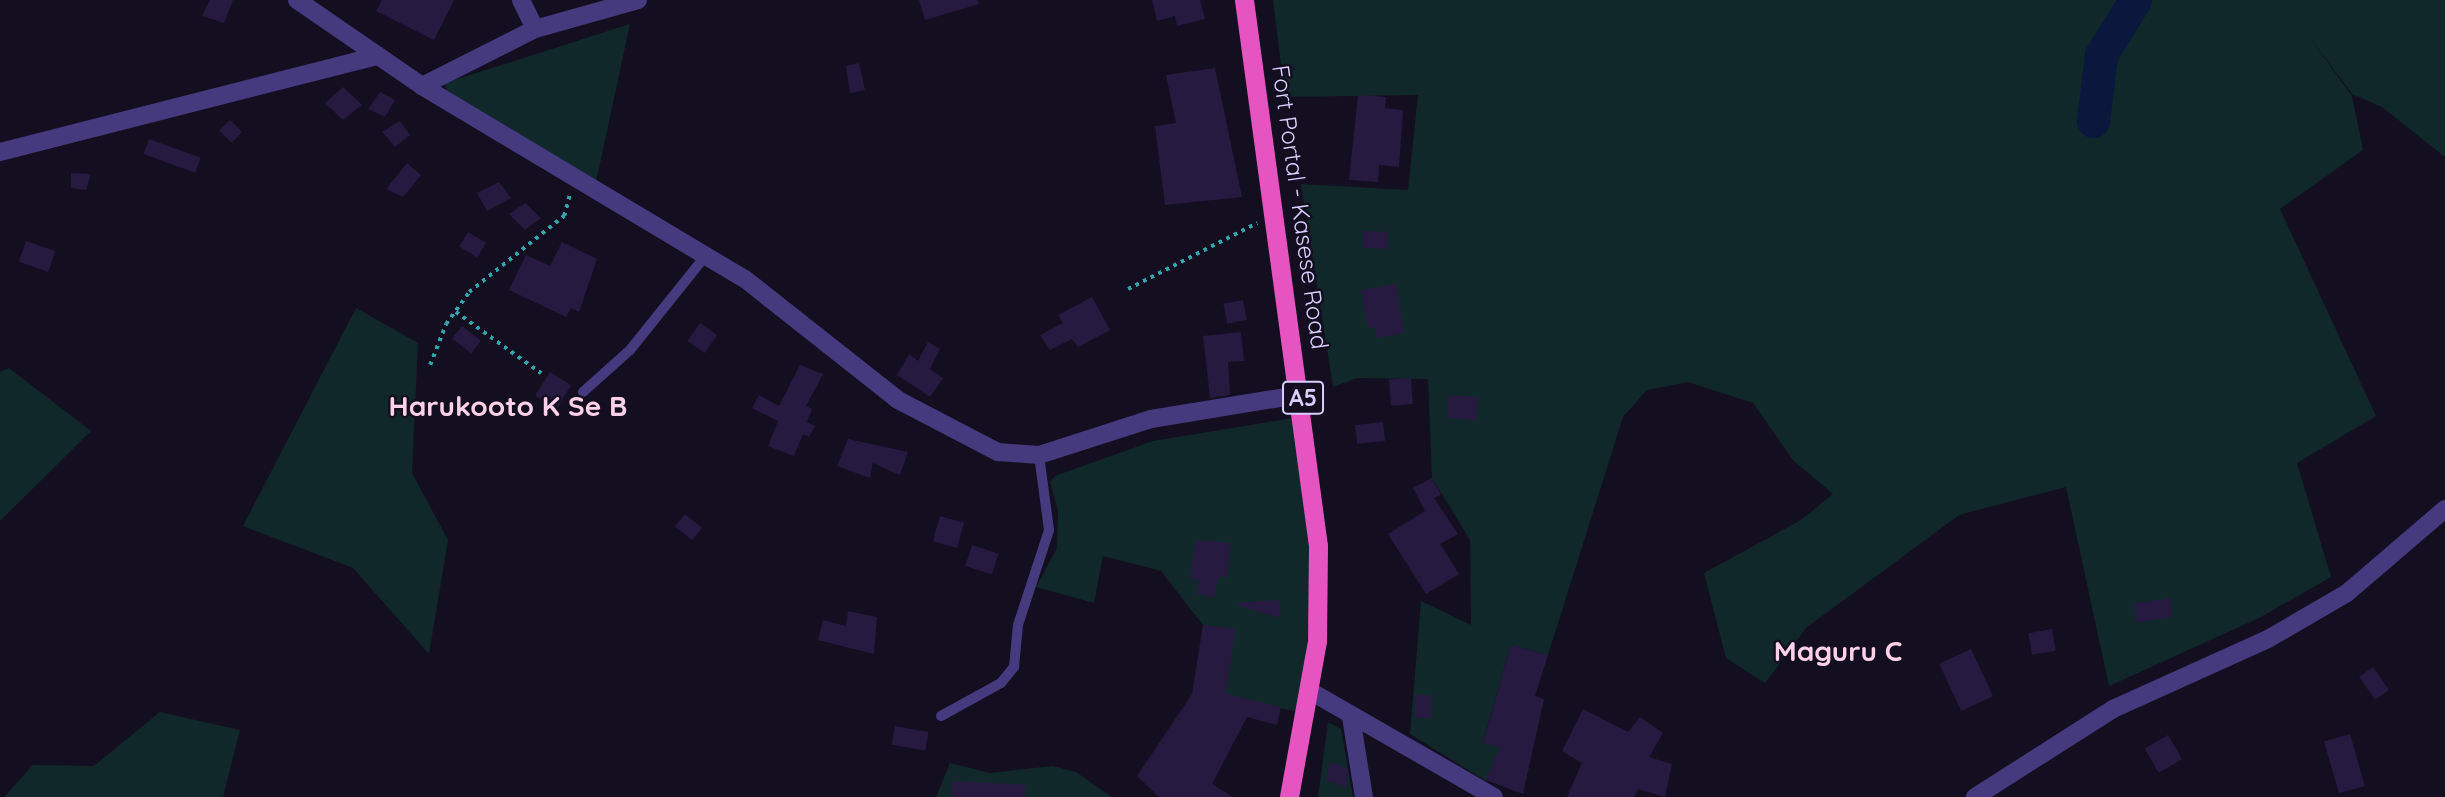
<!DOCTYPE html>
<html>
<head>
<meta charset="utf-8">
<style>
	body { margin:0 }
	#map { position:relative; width:2445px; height:797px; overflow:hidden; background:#130e20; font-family:Quicksand,sans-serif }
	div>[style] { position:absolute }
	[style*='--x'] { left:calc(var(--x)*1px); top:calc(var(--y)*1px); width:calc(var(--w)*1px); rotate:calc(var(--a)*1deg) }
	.green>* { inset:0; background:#11282a }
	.river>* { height:33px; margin:-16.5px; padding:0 16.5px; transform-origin:16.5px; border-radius:16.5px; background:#0b173c }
	.building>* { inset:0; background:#271a41; transform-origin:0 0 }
	.path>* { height:3.5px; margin-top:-1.75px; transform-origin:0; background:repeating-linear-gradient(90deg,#32a6af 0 3.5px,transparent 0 8.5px) }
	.service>* { height:10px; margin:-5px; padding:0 5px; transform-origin:5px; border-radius:5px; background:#453a7e }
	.minor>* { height:18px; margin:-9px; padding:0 9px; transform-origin:9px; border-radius:9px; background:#453a7e }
	.tertiary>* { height:18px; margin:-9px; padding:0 9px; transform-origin:9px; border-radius:9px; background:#453a7e }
	.trunk>* { height:19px; margin:-9.5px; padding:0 9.5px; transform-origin:9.5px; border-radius:9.5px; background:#e654c2 }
	span { translate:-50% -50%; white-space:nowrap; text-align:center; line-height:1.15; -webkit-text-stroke:5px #130e20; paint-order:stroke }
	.shield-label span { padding:2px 5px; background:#130e20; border:2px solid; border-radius:5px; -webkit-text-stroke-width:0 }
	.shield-label { font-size:23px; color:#dacffe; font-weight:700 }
	.street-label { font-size:24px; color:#dacffe }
	.quarter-label { font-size:28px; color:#fed1e8; font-weight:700 }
</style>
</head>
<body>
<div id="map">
	<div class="green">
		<div style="clip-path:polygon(1273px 0,2445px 0,2445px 157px,2382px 107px,2352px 94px,2305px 31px,2352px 96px,2363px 150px,2280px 209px,2376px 416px,2297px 463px,2331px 577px,2259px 618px,2109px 686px,2066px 487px,1959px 515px,1806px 628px,1765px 683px,1726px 658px,1704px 573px,1801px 520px,1833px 494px,1793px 460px,1753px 403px,1688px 382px,1647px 390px,1623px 417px,1548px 655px,1511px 645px,1483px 742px,1523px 754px,1491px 769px,1486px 781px,1410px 734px,1421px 601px,1471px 625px,1470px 540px,1432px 478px,1428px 379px,1357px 378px,1333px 387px,1301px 184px,1408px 190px,1418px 95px,1285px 97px)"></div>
		<div style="clip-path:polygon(630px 24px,596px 182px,447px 91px,445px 83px)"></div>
		<div style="clip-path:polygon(356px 308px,418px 343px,412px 473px,448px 540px,429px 654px,353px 568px,243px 526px)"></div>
		<div style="clip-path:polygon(9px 368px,91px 431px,0 521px,0 372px)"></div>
		<div style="clip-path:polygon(1293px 418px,1313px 582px,1300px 712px,1195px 692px,1203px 625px,1161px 571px,1103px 556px,1094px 603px,1036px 587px,1057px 548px,1058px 511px,1050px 482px,1055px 476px,1153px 441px)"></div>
		<div style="clip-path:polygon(160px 712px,240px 730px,223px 797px,4px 797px,33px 765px,94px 766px)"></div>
		<div style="clip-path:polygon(1328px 722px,1341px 729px,1353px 797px,1318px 797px)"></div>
		<div style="clip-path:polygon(950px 763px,990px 773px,1053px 766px,1076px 772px,1112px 797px,936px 797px)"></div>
	</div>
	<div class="river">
		<div style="--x:2093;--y:121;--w:66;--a:-83.1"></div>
		<div style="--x:2101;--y:55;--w:65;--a:-58.3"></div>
	</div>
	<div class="building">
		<div style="clip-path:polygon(210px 0,233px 0,224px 23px,202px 16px)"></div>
		<div style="clip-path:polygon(382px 0,454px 0,434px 40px,376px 11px)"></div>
		<div style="clip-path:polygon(919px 0,978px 0,979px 4px,925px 20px)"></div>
		<div style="clip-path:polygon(1152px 0,1200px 0,1205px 19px,1177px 26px,1175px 16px,1157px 21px)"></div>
		<div style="clip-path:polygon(859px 63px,865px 90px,850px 93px,846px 66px)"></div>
		<div style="clip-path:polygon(1215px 68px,1242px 197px,1165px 205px,1155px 126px,1176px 123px,1166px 75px)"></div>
		<div style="clip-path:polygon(343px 87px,362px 105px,343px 120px,325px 103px)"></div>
		<div style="clip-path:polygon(380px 92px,395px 100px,385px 117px,368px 109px)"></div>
		<div style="clip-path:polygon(1358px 95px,1386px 97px,1385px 108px,1403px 110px,1399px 167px,1379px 165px,1378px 182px,1349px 180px)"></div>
		<div style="left:230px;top:120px;width:17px;height:15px;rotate:45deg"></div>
		<div style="clip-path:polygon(400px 121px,410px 135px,395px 147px,382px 132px)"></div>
		<div style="left:149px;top:139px;width:55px;height:16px;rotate:20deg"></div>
		<div style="clip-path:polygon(407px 163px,421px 175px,403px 197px,386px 189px)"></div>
		<div style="clip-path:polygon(71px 173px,91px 174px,86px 190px,71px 188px)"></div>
		<div style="clip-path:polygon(499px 182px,511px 198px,487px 211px,477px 193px)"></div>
		<div style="clip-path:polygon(525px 203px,541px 218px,525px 230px,509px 214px)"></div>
		<div style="left:1363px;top:231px;width:25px;height:17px;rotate:2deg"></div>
		<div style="left:468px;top:232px;width:21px;height:17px;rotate:31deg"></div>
		<div style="left:26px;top:241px;width:31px;height:22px;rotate:19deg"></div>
		<div style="clip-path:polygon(562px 242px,597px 259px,579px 312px,571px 308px,566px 317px,509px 290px,526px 255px,550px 266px)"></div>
		<div style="clip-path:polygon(1396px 284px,1404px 333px,1377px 338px,1376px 327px,1368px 329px,1361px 290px)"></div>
		<div style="clip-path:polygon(1092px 297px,1110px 330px,1078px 347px,1072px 339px,1050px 350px,1040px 335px,1063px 323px,1058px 315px)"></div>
		<div style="left:1243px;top:300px;width:20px;height:20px;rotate:79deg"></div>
		<div style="left:700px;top:323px;width:21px;height:22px;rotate:35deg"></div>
		<div style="left:462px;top:326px;width:24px;height:16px;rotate:38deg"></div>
		<div style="clip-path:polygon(1241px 332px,1244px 361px,1228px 362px,1230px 395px,1210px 398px,1203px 336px)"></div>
		<div style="clip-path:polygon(928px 342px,940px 349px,930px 369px,943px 378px,930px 397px,897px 375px,909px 354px,918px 361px)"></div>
		<div style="clip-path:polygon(800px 365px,823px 374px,806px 406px,812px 409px,807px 422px,815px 426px,809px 437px,803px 434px,794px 456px,768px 446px,778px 421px,752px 408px,759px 395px,779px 406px)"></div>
		<div style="left:550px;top:372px;width:25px;height:28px;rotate:32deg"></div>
		<div style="left:1411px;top:378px;width:26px;height:22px;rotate:86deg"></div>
		<div style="left:1449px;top:395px;width:29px;height:23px;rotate:4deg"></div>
		<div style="left:1383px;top:422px;width:19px;height:28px;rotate:84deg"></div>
		<div style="clip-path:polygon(848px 439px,908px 452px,900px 475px,873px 463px,870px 478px,837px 466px)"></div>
		<div style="clip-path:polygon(1432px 478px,1441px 495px,1434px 498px,1458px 534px,1440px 544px,1459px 574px,1426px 594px,1388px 534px,1425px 511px,1413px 488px)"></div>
		<div style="left:685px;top:514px;width:22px;height:16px;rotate:39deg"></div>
		<div style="left:940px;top:516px;width:25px;height:26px;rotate:16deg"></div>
		<div style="clip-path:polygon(1196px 540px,1230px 543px,1228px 577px,1219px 577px,1213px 598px,1196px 593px,1200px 580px,1190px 578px)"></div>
		<div style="left:972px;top:545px;width:28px;height:22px;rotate:18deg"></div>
		<div style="left:2170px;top:598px;width:19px;height:37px;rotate:81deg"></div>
		<div style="clip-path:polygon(1279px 600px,1281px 618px,1236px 605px,1236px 603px)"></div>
		<div style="clip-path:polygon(848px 611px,877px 617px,874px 654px,818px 640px,823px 620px,846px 626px)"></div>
		<div style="clip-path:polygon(1203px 625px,1235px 629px,1226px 694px,1281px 707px,1277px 725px,1247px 717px,1212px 784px,1233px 797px,1159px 797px,1137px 776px,1192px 694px)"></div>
		<div style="left:2052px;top:629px;width:22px;height:24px;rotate:80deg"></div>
		<div style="clip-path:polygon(1511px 645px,1548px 655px,1535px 696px,1544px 699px,1523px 794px,1486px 780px,1500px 747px,1483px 743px)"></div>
		<div style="left:1971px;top:649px;width:52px;height:35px;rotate:65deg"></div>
		<div style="left:2373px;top:667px;width:28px;height:17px;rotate:55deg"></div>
		<div style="left:1415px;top:695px;width:16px;height:23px"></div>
		<div style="clip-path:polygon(1583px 709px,1628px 732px,1640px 717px,1663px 733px,1649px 757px,1672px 764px,1665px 797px,1638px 789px,1634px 797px,1567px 797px,1582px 763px,1562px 751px)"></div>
		<div style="left:895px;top:726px;width:34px;height:19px;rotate:10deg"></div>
		<div style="left:2350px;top:734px;width:54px;height:27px;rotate:74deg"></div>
		<div style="left:2168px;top:735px;width:28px;height:27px;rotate:60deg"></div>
		<div style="clip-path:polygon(1331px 762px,1348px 768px,1347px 787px,1325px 780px)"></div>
		<div style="clip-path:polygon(953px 781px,1025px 785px,1025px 797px,951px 797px)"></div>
	</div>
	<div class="path">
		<div style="--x:1128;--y:289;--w:145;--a:-27.1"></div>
		<div style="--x:456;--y:312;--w:105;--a:35.7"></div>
		<div style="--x:430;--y:365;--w:44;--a:-68.7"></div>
		<div style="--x:446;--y:324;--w:39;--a:-54"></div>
		<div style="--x:469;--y:292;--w:122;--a:-38.7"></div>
		<div style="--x:564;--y:216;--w:24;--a:-75"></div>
	</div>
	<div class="service">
		<div style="--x:583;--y:392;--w:63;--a:-41.8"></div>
		<div style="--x:630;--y:350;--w:123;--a:-51.3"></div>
		<div style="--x:941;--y:716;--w:68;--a:-28.8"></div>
		<div style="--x:1001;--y:683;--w:21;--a:-51"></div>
		<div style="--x:1014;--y:667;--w:42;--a:-84.6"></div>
		<div style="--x:1018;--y:625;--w:100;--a:-71.9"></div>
		<div style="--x:1049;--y:530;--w:76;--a:-97.6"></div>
	</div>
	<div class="minor">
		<div style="--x:521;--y:0;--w:32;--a:64"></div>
		<div style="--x:422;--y:86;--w:127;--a:-26.8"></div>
		<div style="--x:535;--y:29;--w:107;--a:-15.7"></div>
		<div style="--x:1351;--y:717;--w:81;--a:80.8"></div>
	</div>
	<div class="tertiary">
		<div style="--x:297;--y:0;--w:152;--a:34.5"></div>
		<div style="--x:422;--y:86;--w:376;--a:30.9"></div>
		<div style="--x:745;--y:279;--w:195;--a:38.3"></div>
		<div style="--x:898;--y:400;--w:113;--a:27.5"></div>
		<div style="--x:998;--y:452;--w:41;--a:4.2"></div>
		<div style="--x:1039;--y:455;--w:118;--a:-17.8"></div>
		<div style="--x:1151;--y:419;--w:154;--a:-9.3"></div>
		<div style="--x:0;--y:152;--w:390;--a:-14.3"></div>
		<div style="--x:1310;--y:691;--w:212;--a:29.9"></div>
		<div style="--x:1975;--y:797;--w:164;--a:-32.5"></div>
		<div style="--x:2113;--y:709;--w:170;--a:-24.3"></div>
		<div style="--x:2268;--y:639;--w:91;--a:-30.2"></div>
		<div style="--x:2347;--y:593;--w:129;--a:-40.6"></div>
	</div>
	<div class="trunk">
		<div style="--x:1244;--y:0;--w:551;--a:82.28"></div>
		<div style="--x:1318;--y:546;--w:95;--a:90.6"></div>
		<div style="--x:1317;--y:641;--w:158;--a:100.2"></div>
	</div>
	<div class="shield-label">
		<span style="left:1303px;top:398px">A5</span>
	</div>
	<div class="street-label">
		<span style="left:1300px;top:207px;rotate:82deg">Fort Portal - Kasese Road</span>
	</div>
	<div class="quarter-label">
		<span style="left:508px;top:406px">Harukooto K Se B</span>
		<span style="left:1838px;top:651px">Maguru C</span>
	</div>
</div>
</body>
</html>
